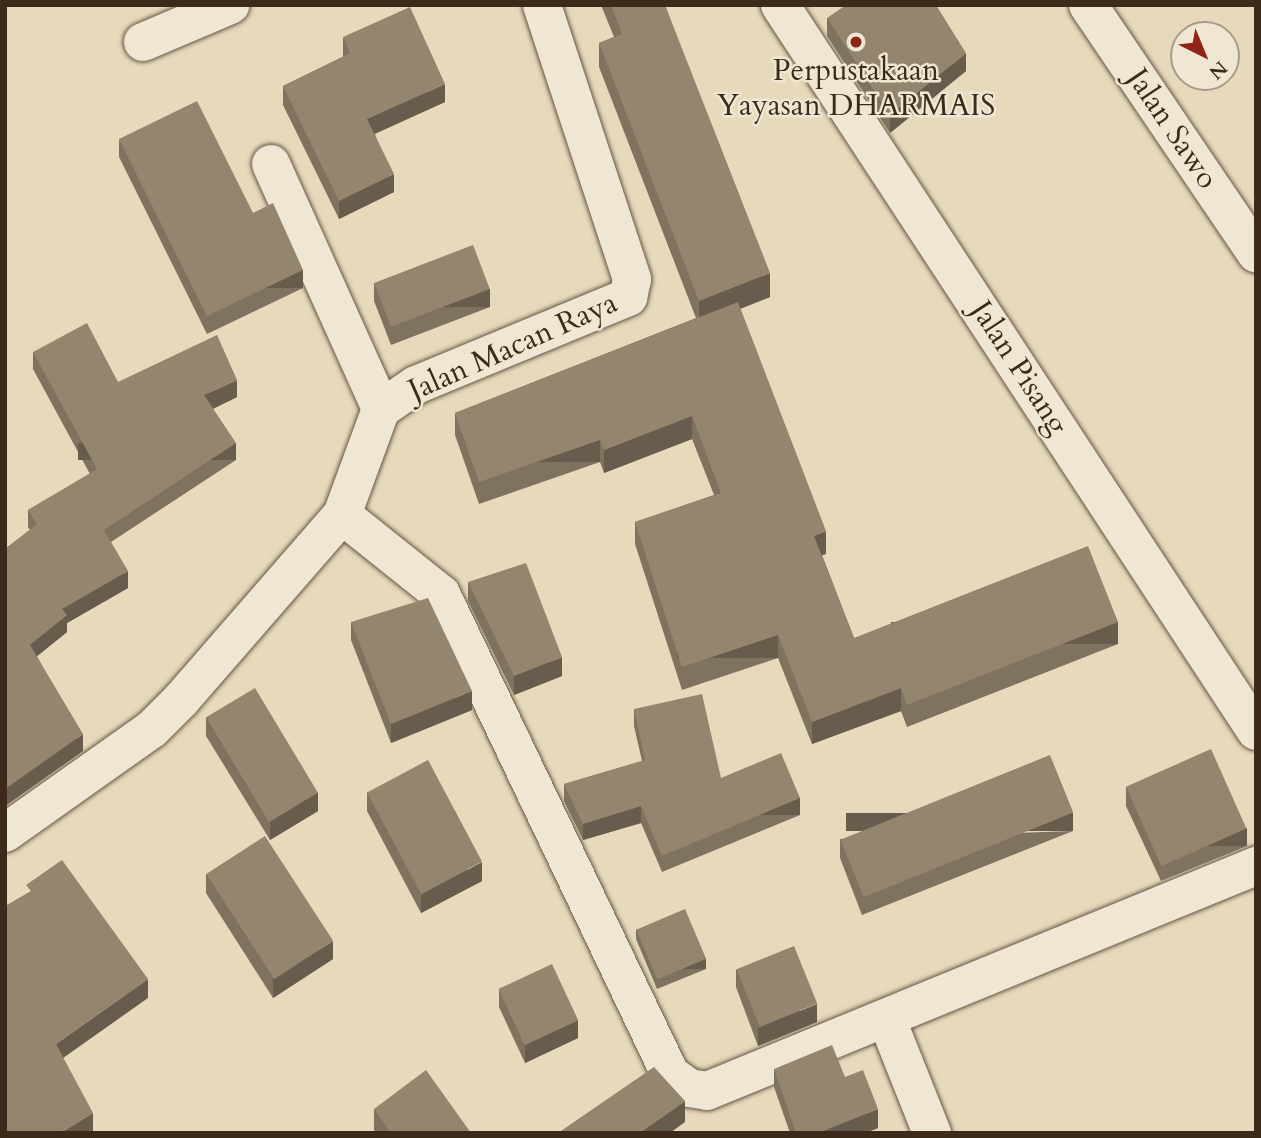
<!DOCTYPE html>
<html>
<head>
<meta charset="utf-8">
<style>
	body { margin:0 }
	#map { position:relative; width:1261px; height:1138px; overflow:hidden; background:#e6d9bc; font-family:Cardo,serif }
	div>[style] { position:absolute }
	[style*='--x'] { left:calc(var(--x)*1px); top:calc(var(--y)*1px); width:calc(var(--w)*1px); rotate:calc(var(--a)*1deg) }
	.roads { filter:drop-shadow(0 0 2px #665642) drop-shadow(0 0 2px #665642) }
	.street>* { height:38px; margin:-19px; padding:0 19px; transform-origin:19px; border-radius:19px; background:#efe6d3 }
	.wall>* { inset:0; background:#7f725f }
	.shaded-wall>* { inset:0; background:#685d4d; transform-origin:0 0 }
	.building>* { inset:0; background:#94856e; transform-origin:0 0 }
	.dots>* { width:19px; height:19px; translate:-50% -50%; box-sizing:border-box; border:4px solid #efe6d3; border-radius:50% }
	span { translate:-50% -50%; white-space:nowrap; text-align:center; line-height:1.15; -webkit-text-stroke:5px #efe6d3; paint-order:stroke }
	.poi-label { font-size:30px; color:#3c2a1a }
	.street-label { font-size:30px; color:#3c2a1a }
	.frame { position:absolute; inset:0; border:7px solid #3c2a1a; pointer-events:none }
	.north { position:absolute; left:1170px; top:21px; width:70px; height:70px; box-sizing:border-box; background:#efe6d3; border:2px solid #a79b89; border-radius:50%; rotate:137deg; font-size:19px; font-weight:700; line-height:28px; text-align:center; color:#3c2a1a }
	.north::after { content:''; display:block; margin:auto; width:24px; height:32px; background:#8f2418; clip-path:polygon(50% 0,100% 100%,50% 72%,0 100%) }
</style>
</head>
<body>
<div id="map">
	<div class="roads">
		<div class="street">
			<div style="--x:780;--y:5;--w:868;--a:56.75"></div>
			<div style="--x:1088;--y:5;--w:300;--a:55.9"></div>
			<div style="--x:143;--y:42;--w:95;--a:-23"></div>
			<div style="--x:271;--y:164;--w:269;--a:65.8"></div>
			<div style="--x:342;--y:515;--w:127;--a:38.6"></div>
			<div style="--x:441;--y:594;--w:532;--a:64.49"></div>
			<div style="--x:670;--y:1074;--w:24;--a:36"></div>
			<div style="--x:689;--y:1088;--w:18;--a:9"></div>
			<div style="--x:707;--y:1091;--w:593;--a:-22.29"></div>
			<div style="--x:5;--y:833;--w:180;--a:-35.3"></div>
			<div style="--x:152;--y:729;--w:41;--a:-45"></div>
			<div style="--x:181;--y:700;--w:245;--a:-49"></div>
			<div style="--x:342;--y:515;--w:113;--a:-69.8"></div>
			<div style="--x:381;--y:409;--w:42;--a:-34.4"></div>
			<div style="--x:416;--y:385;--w:230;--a:-22.5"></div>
			<div style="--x:628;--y:297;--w:18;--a:-77"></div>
			<div style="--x:632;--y:279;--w:288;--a:-108.2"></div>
			<div style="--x:887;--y:1020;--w:122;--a:68.3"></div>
		</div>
	</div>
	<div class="wall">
		<div style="clip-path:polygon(601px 5px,665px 5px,770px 297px,740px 309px,826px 554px,822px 555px,854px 638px,1118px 644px,907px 727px,901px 711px,812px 744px,778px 658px,682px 690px,635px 544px,635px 522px,714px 495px,692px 439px,604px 473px,600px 462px,479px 504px,455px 435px,455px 413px,696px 318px,599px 67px,599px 43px,614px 37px)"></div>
		<div style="clip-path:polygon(827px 18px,966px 71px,890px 133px,827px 36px)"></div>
		<div style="clip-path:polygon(343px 37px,445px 102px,375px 134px,394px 192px,339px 219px,283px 105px,283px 86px,343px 57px)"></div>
		<div style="clip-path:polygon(119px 139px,253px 213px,303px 288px,207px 334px,119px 157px)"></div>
		<div style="clip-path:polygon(374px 283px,490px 307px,391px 345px,374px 301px)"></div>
		<div style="clip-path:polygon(33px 352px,118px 382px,237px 397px,213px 409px,236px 460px,111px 542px,128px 588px,67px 623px,67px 632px,37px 656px,83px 751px,5px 806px,5px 549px,30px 530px,28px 527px,28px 510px,90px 474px,33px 369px)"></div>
		<div style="clip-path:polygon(468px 582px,562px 676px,514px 695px,468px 601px)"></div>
		<div style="clip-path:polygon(351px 622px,472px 710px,391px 743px,351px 640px)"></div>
		<div style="clip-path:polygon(634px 709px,721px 778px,800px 815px,662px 872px,641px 823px,583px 840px,564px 801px,564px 784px,642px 761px,634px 726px)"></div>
		<div style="clip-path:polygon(206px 717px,318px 811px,270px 840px,206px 736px)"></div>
		<div style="clip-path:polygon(1126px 787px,1247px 846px,1161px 881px,1126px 806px)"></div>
		<div style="clip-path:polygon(367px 792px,482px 881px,421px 913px,367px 811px)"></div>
		<div style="clip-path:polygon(1073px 831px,862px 915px,840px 858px,840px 839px)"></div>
		<div style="clip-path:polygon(206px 874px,333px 959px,273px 998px,206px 893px)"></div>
		<div style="clip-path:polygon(636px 929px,706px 969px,657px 989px,636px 939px)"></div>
		<div style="clip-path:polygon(736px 969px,817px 1022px,758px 1046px,736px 987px)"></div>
		<div style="clip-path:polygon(499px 989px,578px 1038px,525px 1063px,499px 1007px)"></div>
		<div style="clip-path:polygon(774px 1069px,845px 1077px,878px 1128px,865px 1133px,790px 1133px,774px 1087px)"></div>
		<div style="clip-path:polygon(374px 1109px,471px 1133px,376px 1133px,374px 1130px)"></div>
	</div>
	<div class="shaded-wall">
		<div style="clip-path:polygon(966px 53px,966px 71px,890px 133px,890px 115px)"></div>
		<div style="clip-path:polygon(445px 84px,445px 102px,367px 137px,367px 119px)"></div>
		<div style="clip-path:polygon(394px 174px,394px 192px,339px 219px,339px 201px)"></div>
		<div style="left:303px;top:270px;width:18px;height:106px;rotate:90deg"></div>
		<div style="clip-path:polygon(770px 273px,770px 297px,699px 325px,699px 301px)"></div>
		<div style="left:490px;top:289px;width:18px;height:106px;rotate:90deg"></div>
		<div style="clip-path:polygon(237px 380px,237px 397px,204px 413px,204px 395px)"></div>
		<div style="clip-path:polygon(692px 416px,692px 439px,604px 473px,604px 450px)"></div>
		<div style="left:600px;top:440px;width:22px;height:128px;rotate:90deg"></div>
		<div style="left:236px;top:443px;width:17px;height:158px;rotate:90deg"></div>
		<div style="clip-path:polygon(826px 531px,826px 554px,814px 558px,814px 536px)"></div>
		<div style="clip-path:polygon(128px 571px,128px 588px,67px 623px,67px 632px,30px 662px,30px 645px,62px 609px)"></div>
		<div style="left:1118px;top:622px;width:22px;height:227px;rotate:90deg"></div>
		<div style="left:778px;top:635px;width:23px;height:101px;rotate:90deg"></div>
		<div style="clip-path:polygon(562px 657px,562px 676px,514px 695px,514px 676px)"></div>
		<div style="clip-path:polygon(901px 688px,901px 711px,812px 744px,812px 722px)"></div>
		<div style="clip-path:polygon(472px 691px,472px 710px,391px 743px,391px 724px)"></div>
		<div style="clip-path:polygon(83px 734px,83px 751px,5px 806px,5px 789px)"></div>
		<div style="clip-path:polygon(318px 792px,318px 811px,270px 840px,270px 822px)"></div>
		<div style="left:800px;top:798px;width:17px;height:150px;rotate:90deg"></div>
		<div style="clip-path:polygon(641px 806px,641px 823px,583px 840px,583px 824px)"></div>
		<div style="left:1073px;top:813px;width:18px;height:227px;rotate:90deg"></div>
		<div style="left:1247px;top:828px;width:18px;height:93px;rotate:90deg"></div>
		<div style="clip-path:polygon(482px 862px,482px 881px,421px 913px,421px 895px)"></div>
		<div style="clip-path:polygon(333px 941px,333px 959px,273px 998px,273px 979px)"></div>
		<div style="left:706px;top:959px;width:10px;height:53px;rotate:90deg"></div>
		<div style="clip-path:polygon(148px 979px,148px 998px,56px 1063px,56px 1044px)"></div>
		<div style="clip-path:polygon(817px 1004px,817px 1022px,758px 1046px,758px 1028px)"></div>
		<div style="clip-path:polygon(578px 1020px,578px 1038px,525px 1063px,525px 1045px)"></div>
		<div style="clip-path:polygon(685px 1101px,685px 1122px,670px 1133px,639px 1133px)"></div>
		<div style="clip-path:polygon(878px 1109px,878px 1128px,865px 1133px,818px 1133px)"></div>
		<div style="clip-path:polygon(93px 1113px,93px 1131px,90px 1133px,60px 1133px)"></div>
	</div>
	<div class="building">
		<div style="clip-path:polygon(611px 5px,665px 5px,770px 273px,699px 301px,599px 43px,622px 34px)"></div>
		<div style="clip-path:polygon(846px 5px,936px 5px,966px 53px,890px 115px,827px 18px)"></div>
		<div style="clip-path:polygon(410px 7px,445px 84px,367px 119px,394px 174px,339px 201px,283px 86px,350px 53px,343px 37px)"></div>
		<div style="clip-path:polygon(197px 101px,253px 213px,273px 203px,303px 270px,207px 316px,119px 139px)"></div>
		<div style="left:473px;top:245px;width:47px;height:106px;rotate:69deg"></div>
		<div style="clip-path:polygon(738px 302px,826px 531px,814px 536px,854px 638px,1088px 546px,1118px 622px,907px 705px,901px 688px,812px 722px,778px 635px,682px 667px,635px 522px,721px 493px,692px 416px,604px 450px,600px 440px,479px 482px,455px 413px)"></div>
		<div style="clip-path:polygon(87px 323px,118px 382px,217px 335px,237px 380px,204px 395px,236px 443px,104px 530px,128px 571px,62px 609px,67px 615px,30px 645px,83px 734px,5px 789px,5px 549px,37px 524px,28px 510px,97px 469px,33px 352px)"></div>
		<div style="clip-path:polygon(526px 563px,562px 657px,514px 676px,468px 582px)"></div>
		<div style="clip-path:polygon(428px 598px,472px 691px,391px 724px,351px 622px)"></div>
		<div style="left:255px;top:688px;width:122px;height:57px;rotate:59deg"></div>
		<div style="clip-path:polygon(702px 694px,721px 778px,781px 753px,800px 798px,662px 856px,641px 806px,583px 824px,564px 784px,645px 760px,634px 709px)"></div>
		<div style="left:1211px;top:749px;width:87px;height:93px;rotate:66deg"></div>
		<div style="left:1050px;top:755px;width:62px;height:226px;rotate:68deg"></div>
		<div style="left:428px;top:760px;width:115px;height:69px;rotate:62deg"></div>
		<div style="left:265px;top:836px;width:125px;height:70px;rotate:57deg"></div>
		<div style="clip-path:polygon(62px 860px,148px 979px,56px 1044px,93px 1113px,60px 1133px,5px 1133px,5px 906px,31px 891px,26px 885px)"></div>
		<div style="left:685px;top:909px;width:54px;height:53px;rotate:67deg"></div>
		<div style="left:794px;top:946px;width:62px;height:62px;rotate:68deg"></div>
		<div style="left:552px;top:964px;width:62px;height:59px;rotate:65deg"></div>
		<div style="clip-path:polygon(832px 1045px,845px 1077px,863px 1070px,878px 1109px,818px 1133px,796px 1133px,774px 1069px)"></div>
		<div style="clip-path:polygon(654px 1067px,685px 1101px,639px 1133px,558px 1133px)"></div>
		<div style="clip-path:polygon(426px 1070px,471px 1133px,391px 1133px,374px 1109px)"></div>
	</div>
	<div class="dots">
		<div style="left:856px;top:42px;background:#8f2418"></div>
	</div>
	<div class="poi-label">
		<span style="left:856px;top:88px">Perpustakaan<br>Yayasan DHARMAIS</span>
	</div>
	<div class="street-label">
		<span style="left:1172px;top:129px;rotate:56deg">Jalan Sawo</span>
		<span style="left:513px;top:347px;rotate:-24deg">Jalan Macan Raya</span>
		<span style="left:1019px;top:368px;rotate:57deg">Jalan Pisang</span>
	</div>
	<div class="frame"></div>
	<div class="north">N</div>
</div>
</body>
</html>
